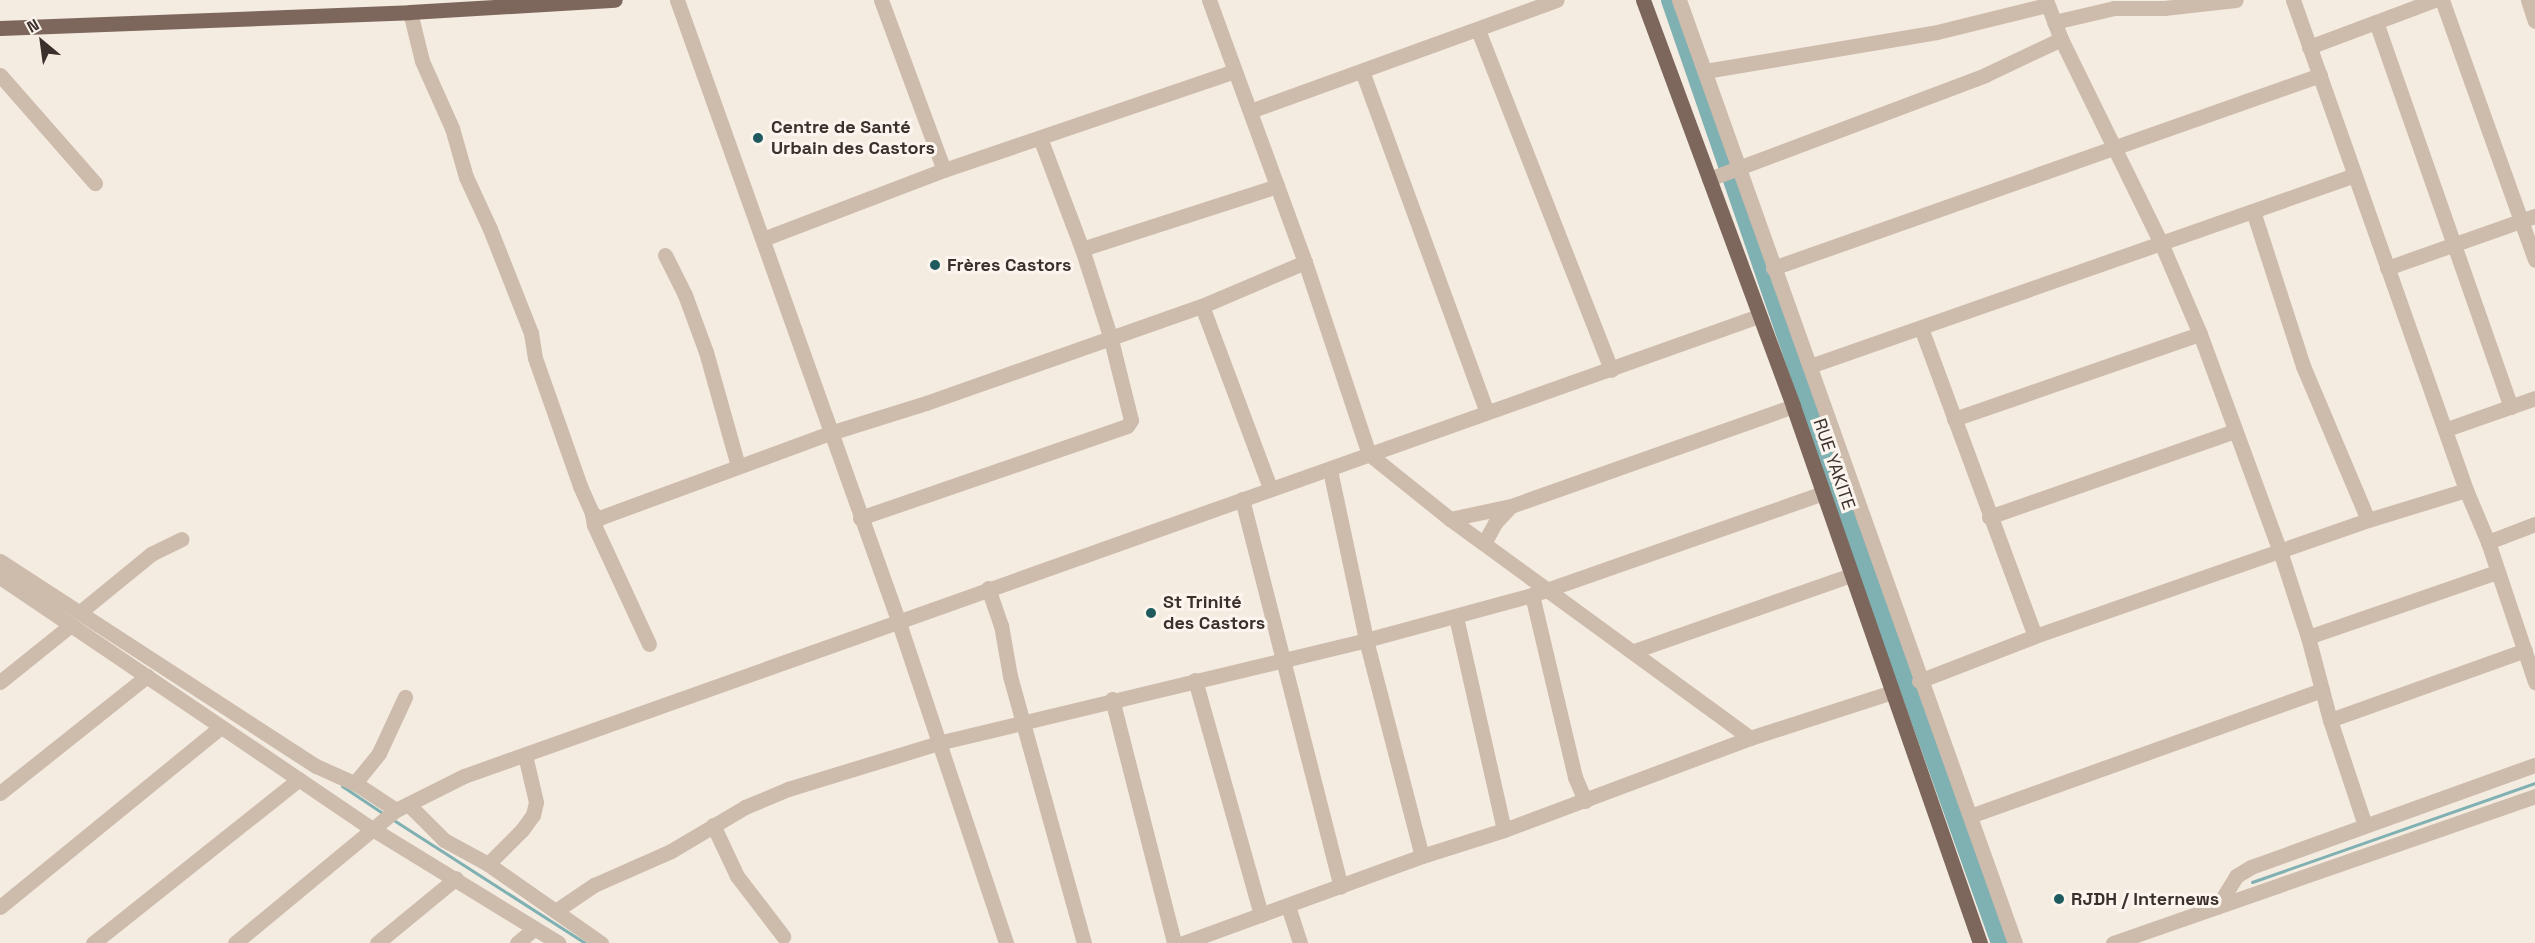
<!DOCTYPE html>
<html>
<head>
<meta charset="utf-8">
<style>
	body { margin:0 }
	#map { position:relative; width:2535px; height:943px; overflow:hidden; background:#f4ebe1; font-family:"Space Grotesk",sans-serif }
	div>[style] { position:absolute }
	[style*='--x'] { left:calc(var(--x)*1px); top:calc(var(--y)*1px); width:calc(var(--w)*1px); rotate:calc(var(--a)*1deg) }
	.stream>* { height:3px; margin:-1.5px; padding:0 1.5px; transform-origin:1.5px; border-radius:1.5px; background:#7fb0b2 }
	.river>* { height:18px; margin:-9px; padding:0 9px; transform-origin:9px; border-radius:9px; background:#7fb0b2 }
	.minor>* { height:15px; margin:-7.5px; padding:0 7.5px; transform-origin:7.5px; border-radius:7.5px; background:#cdbbac }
	.major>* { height:15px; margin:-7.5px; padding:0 7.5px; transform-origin:7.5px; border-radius:7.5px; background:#7d675c }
	.dots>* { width:16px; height:16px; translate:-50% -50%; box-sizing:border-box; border:3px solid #fbf5ee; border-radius:50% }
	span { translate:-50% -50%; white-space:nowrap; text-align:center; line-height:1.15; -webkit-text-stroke:6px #fbf5ee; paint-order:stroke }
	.poi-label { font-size:18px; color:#3b302b; font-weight:700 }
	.left { translate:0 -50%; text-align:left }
	.street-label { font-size:18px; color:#3b302b }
	.north { position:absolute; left:12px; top:12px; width:60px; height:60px; -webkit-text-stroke:4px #fbf5ee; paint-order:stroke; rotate:331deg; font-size:16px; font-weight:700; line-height:24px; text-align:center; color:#3b302b }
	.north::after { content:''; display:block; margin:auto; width:21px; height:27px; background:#3b302b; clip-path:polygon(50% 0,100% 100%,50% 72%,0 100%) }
</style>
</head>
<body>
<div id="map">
	<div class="stream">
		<div style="--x:342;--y:786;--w:50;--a:33.7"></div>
		<div style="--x:392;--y:819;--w:229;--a:32.7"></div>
		<div style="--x:2252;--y:882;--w:300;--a:-19.3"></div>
	</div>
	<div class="river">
		<div style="--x:1670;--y:0;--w:602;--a:70.99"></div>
		<div style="--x:1866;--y:569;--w:397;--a:70.3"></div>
	</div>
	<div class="minor">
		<div style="--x:677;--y:0;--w:658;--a:70.38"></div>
		<div style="--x:898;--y:620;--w:341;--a:71.5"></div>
		<div style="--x:881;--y:0;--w:181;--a:69.7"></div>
		<div style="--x:1209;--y:0;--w:279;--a:69.9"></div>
		<div style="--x:1305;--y:262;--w:202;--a:71.6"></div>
		<div style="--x:1369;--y:454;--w:104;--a:38.7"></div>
		<div style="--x:1450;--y:519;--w:371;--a:36.1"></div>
		<div style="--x:1679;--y:0;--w:1001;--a:70.39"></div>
		<div style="--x:2046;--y:0;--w:42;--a:69"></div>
		<div style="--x:2061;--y:39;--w:227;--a:63.9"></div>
		<div style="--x:2161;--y:243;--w:99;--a:66.8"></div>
		<div style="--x:2200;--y:334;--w:231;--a:69.8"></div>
		<div style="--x:2280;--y:551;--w:90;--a:72"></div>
		<div style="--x:2308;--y:637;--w:86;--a:75.2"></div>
		<div style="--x:2330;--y:720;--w:111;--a:71.6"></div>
		<div style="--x:2293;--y:0;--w:520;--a:70.55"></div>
		<div style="--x:2466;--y:490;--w:56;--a:67.1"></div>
		<div style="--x:2488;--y:542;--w:148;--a:71.4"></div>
		<div style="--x:2442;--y:0;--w:276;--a:70.3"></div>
		<div style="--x:2528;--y:0;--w:22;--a:72"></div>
		<div style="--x:410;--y:12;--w:50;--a:76.2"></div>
		<div style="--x:422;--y:61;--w:73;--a:65.9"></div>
		<div style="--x:452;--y:128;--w:51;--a:74.1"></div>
		<div style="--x:466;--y:177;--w:57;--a:65.2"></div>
		<div style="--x:490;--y:229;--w:112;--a:68.5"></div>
		<div style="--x:531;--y:333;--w:25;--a:81"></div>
		<div style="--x:535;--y:358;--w:136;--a:70.6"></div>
		<div style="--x:580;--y:486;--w:30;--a:66"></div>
		<div style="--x:592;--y:513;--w:9;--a:36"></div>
		<div style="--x:599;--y:518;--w:246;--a:-20.2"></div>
		<div style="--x:830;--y:433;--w:101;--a:-17.4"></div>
		<div style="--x:926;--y:403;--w:293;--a:-19.4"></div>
		<div style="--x:1202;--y:306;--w:112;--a:-23.1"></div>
		<div style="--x:2054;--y:22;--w:62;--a:-13.1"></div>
		<div style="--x:2114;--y:8;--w:50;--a:0"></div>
		<div style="--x:2164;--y:8;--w:72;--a:-6.3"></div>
		<div style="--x:2376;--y:22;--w:408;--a:70.7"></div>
		<div style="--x:1478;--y:30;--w:365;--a:68.6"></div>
		<div style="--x:2309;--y:47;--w:134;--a:-20.5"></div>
		<div style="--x:1362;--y:71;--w:363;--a:69.9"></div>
		<div style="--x:1705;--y:71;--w:235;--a:-9.5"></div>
		<div style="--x:1937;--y:32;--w:113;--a:-13.8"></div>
		<div style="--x:0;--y:75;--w:144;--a:48.7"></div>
		<div style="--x:1250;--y:111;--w:326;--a:-19.9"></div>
		<div style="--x:1709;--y:179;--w:295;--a:-20.6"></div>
		<div style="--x:1985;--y:75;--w:84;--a:-25.3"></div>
		<div style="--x:2253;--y:211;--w:163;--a:72.1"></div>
		<div style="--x:2303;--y:366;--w:167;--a:67.1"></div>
		<div style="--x:763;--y:239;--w:194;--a:-20.9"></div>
		<div style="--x:944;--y:170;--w:306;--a:-18.8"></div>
		<div style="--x:1082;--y:249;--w:205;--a:-17.9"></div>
		<div style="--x:665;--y:255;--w:45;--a:63.4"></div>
		<div style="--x:685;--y:295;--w:61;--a:69.8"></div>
		<div style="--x:706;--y:352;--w:118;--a:74.3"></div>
		<div style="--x:1773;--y:268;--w:580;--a:-19.43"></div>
		<div style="--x:2387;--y:268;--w:157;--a:-19.4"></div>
		<div style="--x:1202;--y:306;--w:194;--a:69.5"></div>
		<div style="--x:1921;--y:328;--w:328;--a:69.7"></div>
		<div style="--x:1810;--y:366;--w:577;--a:-19.31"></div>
		<div style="--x:1954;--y:419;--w:260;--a:-19.1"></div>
		<div style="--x:2447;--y:429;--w:93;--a:-19.4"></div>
		<div style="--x:1330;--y:470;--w:174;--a:78"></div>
		<div style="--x:1366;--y:640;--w:223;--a:75.5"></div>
		<div style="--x:1242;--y:499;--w:400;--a:75.7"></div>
		<div style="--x:592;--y:513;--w:12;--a:81"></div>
		<div style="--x:594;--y:525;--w:131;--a:65.2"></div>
		<div style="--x:1989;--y:517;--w:260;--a:-19.3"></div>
		<div style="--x:860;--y:518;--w:282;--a:-19"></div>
		<div style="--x:1127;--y:426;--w:7;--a:-56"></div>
		<div style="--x:1131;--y:420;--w:87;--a:-104"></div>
		<div style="--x:1110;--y:336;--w:91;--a:-107.8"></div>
		<div style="--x:1082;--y:249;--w:119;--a:-110.7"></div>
		<div style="--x:1450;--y:519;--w:62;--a:-12"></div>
		<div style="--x:1511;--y:506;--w:299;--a:-19.5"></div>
		<div style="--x:2488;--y:542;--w:50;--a:-21"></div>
		<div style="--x:1484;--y:543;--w:23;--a:-61"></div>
		<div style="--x:1495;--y:523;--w:23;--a:-47"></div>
		<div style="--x:0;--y:561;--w:377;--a:33"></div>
		<div style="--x:316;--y:766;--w:46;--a:24.3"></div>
		<div style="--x:0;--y:577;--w:448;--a:34.1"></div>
		<div style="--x:371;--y:828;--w:220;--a:31.5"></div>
		<div style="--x:988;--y:588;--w:39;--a:71"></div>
		<div style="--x:1001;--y:625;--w:52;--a:80"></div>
		<div style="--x:1010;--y:676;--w:277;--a:74.5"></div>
		<div style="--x:1532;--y:595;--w:187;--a:76.7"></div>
		<div style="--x:1575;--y:777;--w:26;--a:67"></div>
		<div style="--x:80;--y:612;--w:92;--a:-39.2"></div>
		<div style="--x:151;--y:554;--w:34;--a:-26"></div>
		<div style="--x:1456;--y:617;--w:218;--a:77.3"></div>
		<div style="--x:2308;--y:637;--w:200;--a:-19"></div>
		<div style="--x:1634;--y:651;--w:230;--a:-19.3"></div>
		<div style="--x:1195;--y:680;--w:244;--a:74.3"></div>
		<div style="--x:1919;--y:681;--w:124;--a:-21.2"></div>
		<div style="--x:2035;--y:636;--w:353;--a:-19.2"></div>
		<div style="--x:2368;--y:520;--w:102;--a:-17"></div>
		<div style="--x:0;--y:682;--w:91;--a:-38.8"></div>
		<div style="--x:1112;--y:699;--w:252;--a:75.7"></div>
		<div style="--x:2330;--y:720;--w:207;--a:-19.7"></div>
		<div style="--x:0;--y:793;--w:188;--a:-38.5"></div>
		<div style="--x:408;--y:804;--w:51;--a:45"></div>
		<div style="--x:444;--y:840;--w:50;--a:28.6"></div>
		<div style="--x:488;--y:864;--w:138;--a:35"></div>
		<div style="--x:396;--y:810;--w:45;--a:-146.7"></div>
		<div style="--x:358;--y:785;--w:7;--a:-82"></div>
		<div style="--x:359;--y:778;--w:32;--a:-51"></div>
		<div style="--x:379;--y:753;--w:62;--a:-65.1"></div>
		<div style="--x:1970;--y:816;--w:374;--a:-19.7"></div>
		<div style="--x:713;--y:825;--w:56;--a:64.8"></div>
		<div style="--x:737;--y:876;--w:76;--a:52.5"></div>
		<div style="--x:488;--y:864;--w:48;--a:-45"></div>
		<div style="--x:522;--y:830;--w:19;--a:-54"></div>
		<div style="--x:533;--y:815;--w:13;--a:-77"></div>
		<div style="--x:536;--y:802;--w:48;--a:-103.2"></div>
		<div style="--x:1288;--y:906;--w:39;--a:72"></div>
		<div style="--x:0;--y:907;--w:285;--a:-39.2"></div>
		<div style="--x:2217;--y:907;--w:36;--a:-58"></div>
		<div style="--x:2236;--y:876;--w:17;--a:-31"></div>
		<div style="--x:2251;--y:867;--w:302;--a:-19.8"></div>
		<div style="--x:557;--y:910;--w:45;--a:-34"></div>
		<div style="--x:594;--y:885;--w:84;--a:-23.8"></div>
		<div style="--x:671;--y:851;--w:86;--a:-30.7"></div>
		<div style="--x:745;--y:807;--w:47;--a:-22.7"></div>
		<div style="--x:788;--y:789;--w:157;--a:-17"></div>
		<div style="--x:938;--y:743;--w:440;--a:-13.5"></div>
		<div style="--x:1366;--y:640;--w:172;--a:-15.2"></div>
		<div style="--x:1532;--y:595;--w:308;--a:-19.3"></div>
		<div style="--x:93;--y:943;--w:263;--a:-38.5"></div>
		<div style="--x:235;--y:943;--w:209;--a:-39.6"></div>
		<div style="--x:396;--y:810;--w:76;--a:-26.6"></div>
		<div style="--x:464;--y:776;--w:1374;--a:-19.56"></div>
		<div style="--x:377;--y:943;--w:102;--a:-39.4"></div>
		<div style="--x:517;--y:943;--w:23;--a:-40"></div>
		<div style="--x:1183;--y:943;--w:254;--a:-20"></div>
		<div style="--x:1422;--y:856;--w:86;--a:-17.6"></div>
		<div style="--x:1504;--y:830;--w:263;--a:-20.5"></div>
		<div style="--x:1750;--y:738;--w:149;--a:-17.9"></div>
		<div style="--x:2113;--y:943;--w:447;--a:-19.2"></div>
	</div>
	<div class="major">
		<div style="--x:1643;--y:0;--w:433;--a:69.7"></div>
		<div style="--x:1793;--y:406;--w:569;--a:70.8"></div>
		<div style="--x:0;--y:28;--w:410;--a:-2.2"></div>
		<div style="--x:410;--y:12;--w:205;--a:-3.4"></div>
	</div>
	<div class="dots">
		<div style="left:758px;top:138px;background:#1f5a5e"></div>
		<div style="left:935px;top:265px;background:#1f5a5e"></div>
		<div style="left:1151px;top:613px;background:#1f5a5e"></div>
		<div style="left:2059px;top:899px;background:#1f5a5e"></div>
	</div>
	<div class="poi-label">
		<span class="left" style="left:771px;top:138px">Centre de Santé<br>Urbain des Castors</span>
		<span class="left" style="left:947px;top:265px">Frères Castors</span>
		<span class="left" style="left:1163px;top:613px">St Trinité<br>des Castors</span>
		<span class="left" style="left:2071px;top:899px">RJDH / Internews</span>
	</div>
	<div class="street-label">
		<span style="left:1834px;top:464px;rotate:71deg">RUE YAKITE</span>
	</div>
	<div class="north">N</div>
</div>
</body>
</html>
